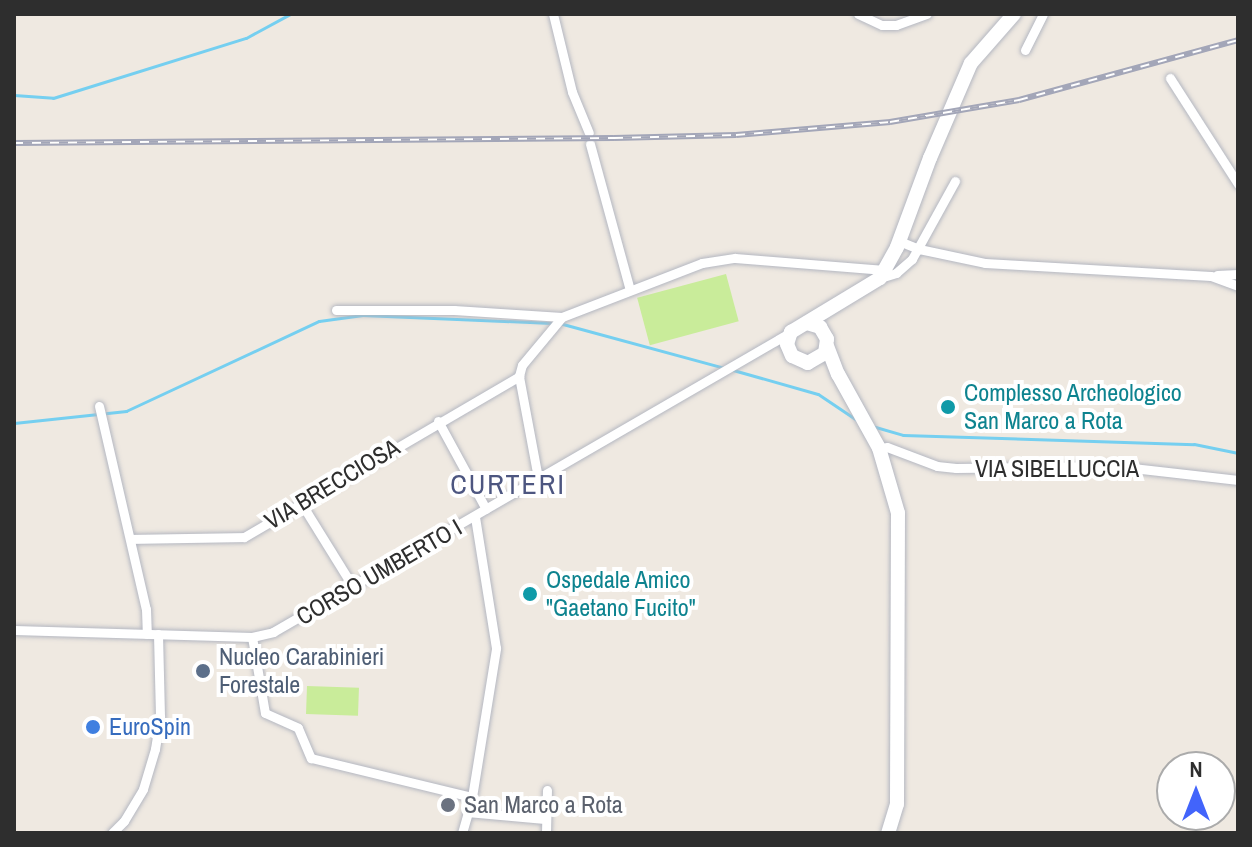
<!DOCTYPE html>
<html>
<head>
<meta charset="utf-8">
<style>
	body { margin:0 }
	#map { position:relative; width:1252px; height:847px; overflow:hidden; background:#efe9e1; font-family:"Archivo Narrow",sans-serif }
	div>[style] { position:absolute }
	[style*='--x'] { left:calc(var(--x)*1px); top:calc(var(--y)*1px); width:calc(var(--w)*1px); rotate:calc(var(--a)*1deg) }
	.pitch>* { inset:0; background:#c9ec9a; transform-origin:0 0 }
	.stream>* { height:3px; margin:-1.5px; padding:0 1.5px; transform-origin:1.5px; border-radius:1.5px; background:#75cff0 }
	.roads { filter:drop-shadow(0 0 2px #b4b7c1) drop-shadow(0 0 2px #b4b7c1) }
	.minor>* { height:9px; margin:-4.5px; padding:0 4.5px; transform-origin:4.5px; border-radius:4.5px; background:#fff }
	.secondary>* { height:14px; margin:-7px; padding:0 7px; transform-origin:7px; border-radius:7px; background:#fff }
	.rail>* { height:6px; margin-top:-3px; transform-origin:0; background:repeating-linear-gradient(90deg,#fff 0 9px,#a3a6b8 0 18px); box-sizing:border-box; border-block:2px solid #a3a6b8 }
	.dots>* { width:22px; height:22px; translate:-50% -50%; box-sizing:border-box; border:4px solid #fff; border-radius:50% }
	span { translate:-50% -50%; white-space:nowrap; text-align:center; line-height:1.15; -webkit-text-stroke:8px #fff; paint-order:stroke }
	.culture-label { font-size:24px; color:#0d838f }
	.left { translate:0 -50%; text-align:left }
	.street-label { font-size:24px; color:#2e2e2e }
	.service-label { font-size:24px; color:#4e5e75 }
	.shop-label { font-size:24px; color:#366cbe }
	.worship-label { font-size:24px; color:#5b616d }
	.quarter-label { font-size:28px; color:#4d5680; letter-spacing:2px }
	.frame { position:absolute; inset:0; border:16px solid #2e2e2e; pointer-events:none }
	.north { position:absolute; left:1156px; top:751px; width:80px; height:80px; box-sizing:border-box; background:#fff; border:2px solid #ababab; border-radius:50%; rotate:0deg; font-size:22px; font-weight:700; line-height:32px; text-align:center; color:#2e2e2e }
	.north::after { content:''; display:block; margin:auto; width:28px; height:36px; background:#4264fb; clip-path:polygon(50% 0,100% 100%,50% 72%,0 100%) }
</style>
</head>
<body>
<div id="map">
	<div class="pitch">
		<div style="left:726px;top:274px;width:49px;height:92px;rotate:75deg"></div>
		<div style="left:307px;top:686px;width:52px;height:28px;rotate:2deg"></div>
	</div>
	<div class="stream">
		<div style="--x:14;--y:95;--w:39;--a:4"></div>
		<div style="--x:53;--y:98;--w:202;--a:-17.3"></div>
		<div style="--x:246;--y:38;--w:50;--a:-28.6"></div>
		<div style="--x:559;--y:323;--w:172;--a:15.2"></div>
		<div style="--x:733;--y:370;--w:88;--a:15.8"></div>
		<div style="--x:818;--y:394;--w:48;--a:34"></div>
		<div style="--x:14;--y:423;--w:113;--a:-6.1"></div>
		<div style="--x:126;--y:411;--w:213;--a:-25"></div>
		<div style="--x:319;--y:321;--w:44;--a:-7.8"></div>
		<div style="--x:363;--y:315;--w:189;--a:2.4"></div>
		<div style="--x:872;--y:426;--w:32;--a:16"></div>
		<div style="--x:903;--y:435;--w:291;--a:1.8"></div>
		<div style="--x:1194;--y:444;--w:45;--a:11.6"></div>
	</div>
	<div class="roads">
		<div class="minor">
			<div style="--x:553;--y:14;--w:80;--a:76.3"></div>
			<div style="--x:572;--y:92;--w:44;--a:67.5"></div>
			<div style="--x:858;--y:14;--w:26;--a:25"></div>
			<div style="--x:882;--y:25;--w:14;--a:0"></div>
			<div style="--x:896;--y:25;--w:33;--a:-20"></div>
			<div style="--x:1025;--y:50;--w:40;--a:-63.4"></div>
			<div style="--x:1170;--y:78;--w:126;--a:57.3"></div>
			<div style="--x:590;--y:144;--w:151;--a:74.7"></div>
			<div style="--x:899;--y:241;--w:22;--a:22"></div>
			<div style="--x:919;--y:249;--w:67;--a:12"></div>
			<div style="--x:985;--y:263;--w:226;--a:3.3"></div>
			<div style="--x:1211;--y:276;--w:29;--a:20"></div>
			<div style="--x:1217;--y:275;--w:21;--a:-3"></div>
			<div style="--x:880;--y:278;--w:17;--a:-17"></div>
			<div style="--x:896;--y:273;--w:21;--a:-41"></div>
			<div style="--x:912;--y:259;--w:89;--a:-61.1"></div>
			<div style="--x:336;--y:310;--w:118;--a:0"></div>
			<div style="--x:454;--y:310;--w:108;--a:3.7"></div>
			<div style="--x:99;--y:406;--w:208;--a:77"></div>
			<div style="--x:146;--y:609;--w:25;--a:88"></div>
			<div style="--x:438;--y:421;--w:100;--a:61.4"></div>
			<div style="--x:880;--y:449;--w:7;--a:-16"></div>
			<div style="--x:887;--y:447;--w:53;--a:20.8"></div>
			<div style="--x:937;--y:466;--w:19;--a:6"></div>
			<div style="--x:956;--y:468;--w:159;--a:-0.7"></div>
			<div style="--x:1115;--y:466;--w:124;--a:6.5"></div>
			<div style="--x:538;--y:478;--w:104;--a:-100.6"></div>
			<div style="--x:519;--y:376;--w:11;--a:-75"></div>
			<div style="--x:522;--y:365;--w:62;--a:-50.2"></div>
			<div style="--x:562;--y:317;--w:150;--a:-21.1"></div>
			<div style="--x:702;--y:263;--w:33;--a:-9"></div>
			<div style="--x:735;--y:258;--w:150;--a:4.6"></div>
			<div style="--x:301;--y:503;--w:99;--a:58.2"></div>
			<div style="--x:131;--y:539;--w:113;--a:-1"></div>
			<div style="--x:244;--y:537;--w:319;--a:-30.3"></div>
			<div style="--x:14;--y:630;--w:238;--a:1.7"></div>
			<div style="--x:252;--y:637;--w:22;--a:-13"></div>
			<div style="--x:273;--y:632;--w:599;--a:-30.08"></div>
			<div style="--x:252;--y:637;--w:77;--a:80.3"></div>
			<div style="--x:265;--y:713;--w:36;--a:24"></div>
			<div style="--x:298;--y:728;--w:33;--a:67"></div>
			<div style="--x:311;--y:758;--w:166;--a:13.6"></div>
			<div style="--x:467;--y:812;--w:78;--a:5.1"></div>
			<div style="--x:112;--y:833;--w:17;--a:-45"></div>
			<div style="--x:124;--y:821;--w:37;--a:-59"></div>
			<div style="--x:143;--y:789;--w:42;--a:-73.3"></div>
			<div style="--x:155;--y:749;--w:33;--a:-81"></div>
			<div style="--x:160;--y:716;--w:82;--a:-91.4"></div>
			<div style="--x:462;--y:833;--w:37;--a:-74"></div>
			<div style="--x:472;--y:797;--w:151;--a:-80.8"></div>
			<div style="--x:496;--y:648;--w:133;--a:-99.1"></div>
			<div style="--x:546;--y:833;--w:43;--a:-88.7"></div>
		</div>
		<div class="secondary">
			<div style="--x:807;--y:323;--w:14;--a:17"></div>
			<div style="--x:820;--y:327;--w:14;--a:60"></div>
			<div style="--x:827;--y:339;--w:14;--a:98"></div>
			<div style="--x:825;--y:353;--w:20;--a:150"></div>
			<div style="--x:808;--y:363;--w:17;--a:-156"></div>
			<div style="--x:792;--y:356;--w:13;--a:-113"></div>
			<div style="--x:787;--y:344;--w:13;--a:-72"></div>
			<div style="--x:791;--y:332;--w:104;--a:-31.2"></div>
			<div style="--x:880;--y:278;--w:35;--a:-61"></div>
			<div style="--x:897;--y:247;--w:95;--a:-69.7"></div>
			<div style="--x:930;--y:158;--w:103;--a:-66.7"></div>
			<div style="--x:971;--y:63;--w:65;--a:-48.7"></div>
			<div style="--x:827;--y:346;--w:30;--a:69"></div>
			<div style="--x:838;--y:374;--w:85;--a:61"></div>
			<div style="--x:879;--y:448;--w:68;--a:73.7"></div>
			<div style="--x:898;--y:513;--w:291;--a:90.2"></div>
			<div style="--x:897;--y:804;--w:30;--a:107"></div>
		</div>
	</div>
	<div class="rail">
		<div style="--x:14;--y:143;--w:600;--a:-0.48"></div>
		<div style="--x:614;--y:138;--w:122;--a:-1.4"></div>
		<div style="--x:736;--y:135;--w:155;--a:-4.8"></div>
		<div style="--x:890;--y:122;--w:131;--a:-9.7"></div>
		<div style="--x:1019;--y:100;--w:227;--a:-15.3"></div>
	</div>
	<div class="dots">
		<div style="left:948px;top:407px;background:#0f9aa8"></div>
		<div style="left:530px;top:594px;background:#0f9aa8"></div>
		<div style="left:203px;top:671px;background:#5c6f8a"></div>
		<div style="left:93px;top:727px;background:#3f7fe0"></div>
		<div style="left:448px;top:805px;background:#6b7280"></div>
	</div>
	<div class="culture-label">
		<span class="left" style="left:964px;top:407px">Complesso Archeologico<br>San Marco a Rota</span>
		<span class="left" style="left:546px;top:594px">Ospedale Amico<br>"Gaetano Fucito"</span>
	</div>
	<div class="street-label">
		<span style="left:1057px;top:469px">VIA SIBELLUCCIA</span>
		<span style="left:332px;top:484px;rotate:-31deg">VIA BRECCIOSA</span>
		<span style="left:379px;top:572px;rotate:-30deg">CORSO UMBERTO I</span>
	</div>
	<div class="service-label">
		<span class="left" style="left:219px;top:671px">Nucleo Carabinieri<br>Forestale</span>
	</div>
	<div class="shop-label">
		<span class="left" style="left:109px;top:727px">EuroSpin</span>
	</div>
	<div class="worship-label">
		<span class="left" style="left:464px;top:805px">San Marco a Rota</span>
	</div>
	<div class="quarter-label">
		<span style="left:508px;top:484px">CURTERI</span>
	</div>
	<div class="frame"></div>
	<div class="north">N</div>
</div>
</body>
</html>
